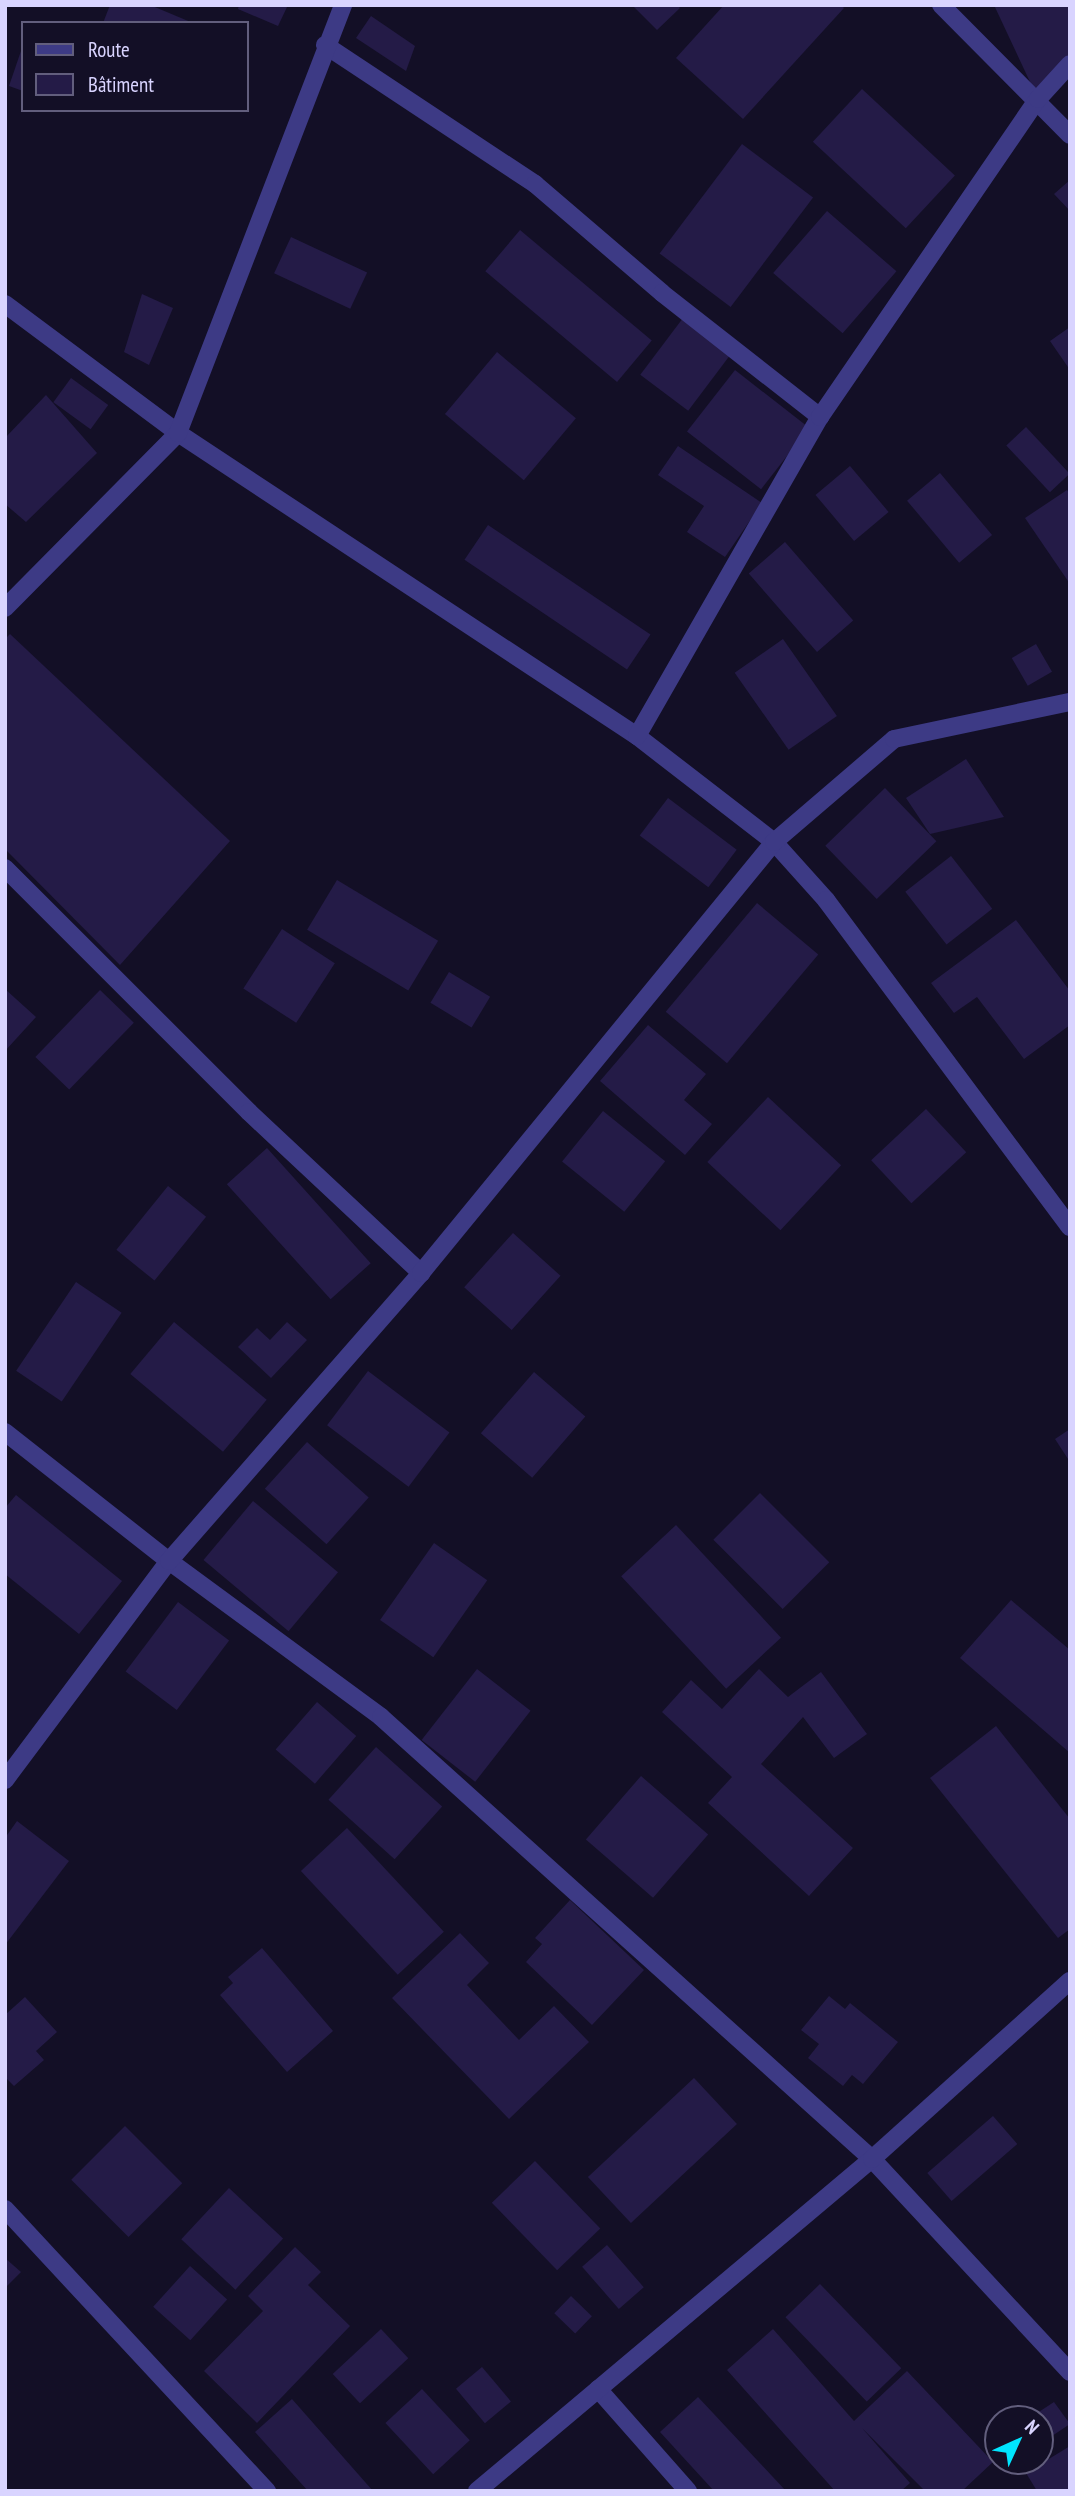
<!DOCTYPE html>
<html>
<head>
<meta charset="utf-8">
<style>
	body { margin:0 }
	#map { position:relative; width:1075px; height:2496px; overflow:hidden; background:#130f26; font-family:"PT Sans Narrow",sans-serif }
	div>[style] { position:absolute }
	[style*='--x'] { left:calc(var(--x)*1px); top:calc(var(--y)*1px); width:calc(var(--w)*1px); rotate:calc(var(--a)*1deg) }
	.building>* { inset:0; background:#241b47; transform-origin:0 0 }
	.minor>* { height:18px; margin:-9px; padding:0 9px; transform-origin:9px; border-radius:9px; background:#3d3a85 }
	span { translate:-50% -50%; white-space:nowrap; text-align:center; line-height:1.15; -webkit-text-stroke:5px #130f26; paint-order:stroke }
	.frame { position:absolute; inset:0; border:7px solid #d9d4ff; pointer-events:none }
	.legend { position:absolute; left:21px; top:21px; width:228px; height:91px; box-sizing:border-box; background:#130f26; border:2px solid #625e7d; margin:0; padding:9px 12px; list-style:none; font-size:21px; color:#d9d4ff }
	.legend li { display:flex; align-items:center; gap:14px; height:35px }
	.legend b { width:35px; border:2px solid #625e7d }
	.north { position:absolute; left:984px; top:2405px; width:70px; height:70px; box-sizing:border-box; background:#130f26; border:2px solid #625e7d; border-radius:50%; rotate:45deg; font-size:19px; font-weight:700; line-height:28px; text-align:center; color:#d9d4ff }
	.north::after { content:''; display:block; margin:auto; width:24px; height:32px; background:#00e5ff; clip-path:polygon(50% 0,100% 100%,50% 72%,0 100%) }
</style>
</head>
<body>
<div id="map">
	<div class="building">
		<div style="clip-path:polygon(110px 5px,150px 5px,193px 23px,103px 23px)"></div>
		<div style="clip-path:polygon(239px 5px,288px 5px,278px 26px,238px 9px)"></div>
		<div style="clip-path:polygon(632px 5px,677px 5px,680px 8px,657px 30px)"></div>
		<div style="clip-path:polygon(724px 5px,841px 5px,844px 8px,743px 119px,676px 58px)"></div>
		<div style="clip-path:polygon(994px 5px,1070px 5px,1070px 57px,1038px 99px)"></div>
		<div style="clip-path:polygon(371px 16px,415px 46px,406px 71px,356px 38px)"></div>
		<div style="clip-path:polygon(22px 48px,23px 48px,23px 91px,9px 86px)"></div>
		<div style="left:862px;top:89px;width:127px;height:72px;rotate:43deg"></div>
		<div style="left:742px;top:144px;width:89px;height:137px;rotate:37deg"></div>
		<div style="clip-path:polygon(1070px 180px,1070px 211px,1054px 194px)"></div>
		<div style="left:827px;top:211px;width:92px;height:82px;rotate:41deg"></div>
		<div style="left:520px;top:230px;width:172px;height:54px;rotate:40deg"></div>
		<div style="left:291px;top:237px;width:84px;height:40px;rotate:25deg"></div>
		<div style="clip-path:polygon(142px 294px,173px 308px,149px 365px,124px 352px)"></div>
		<div style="left:683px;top:318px;width:60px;height:71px;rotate:37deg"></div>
		<div style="clip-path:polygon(1070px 327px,1070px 370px,1050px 341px)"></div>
		<div style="left:497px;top:352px;width:103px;height:81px;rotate:40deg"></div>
		<div style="left:735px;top:370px;width:94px;height:78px;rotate:38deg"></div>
		<div style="left:71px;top:378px;width:46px;height:30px;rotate:36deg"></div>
		<div style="clip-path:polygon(46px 395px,97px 453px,26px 522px,5px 504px,5px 438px)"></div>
		<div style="left:1026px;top:427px;width:64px;height:27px;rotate:47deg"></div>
		<div style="clip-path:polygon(678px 446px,762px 503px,725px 557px,687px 532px,704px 506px,658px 475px)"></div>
		<div style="left:850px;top:466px;width:60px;height:45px;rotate:50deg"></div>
		<div style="left:940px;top:473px;width:81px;height:43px;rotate:50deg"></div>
		<div style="clip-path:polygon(1067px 490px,1070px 494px,1070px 584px,1025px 518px)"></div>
		<div style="left:488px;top:525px;width:196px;height:42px;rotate:34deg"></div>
		<div style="left:785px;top:542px;width:104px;height:48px;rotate:49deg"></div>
		<div style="clip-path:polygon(10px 634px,230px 841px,120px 965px,5px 849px,5px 639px)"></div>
		<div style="left:783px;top:639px;width:94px;height:59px;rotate:55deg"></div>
		<div style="left:1036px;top:644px;width:32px;height:28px;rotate:60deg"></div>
		<div style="clip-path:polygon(966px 759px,1004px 817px,930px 834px,906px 798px)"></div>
		<div style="left:885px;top:788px;width:74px;height:83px;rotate:46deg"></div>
		<div style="left:668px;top:798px;width:86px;height:47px;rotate:37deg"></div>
		<div style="left:951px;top:856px;width:67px;height:58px;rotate:52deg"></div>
		<div style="left:337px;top:880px;width:118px;height:58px;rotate:31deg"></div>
		<div style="left:757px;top:903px;width:80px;height:142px;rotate:40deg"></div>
		<div style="clip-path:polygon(1016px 920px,1070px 991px,1070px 1025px,1024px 1059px,977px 997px,954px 1013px,931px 983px)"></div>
		<div style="left:282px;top:929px;width:63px;height:71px;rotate:33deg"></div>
		<div style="left:449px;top:972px;width:48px;height:36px;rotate:31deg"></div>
		<div style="clip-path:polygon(5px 989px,36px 1017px,5px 1051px)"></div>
		<div style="left:100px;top:990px;width:47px;height:93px;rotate:44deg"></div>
		<div style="clip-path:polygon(648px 1025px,706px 1074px,684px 1100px,712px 1124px,685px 1155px,600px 1081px)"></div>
		<div style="left:768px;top:1097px;width:100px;height:89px;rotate:43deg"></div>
		<div style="left:926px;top:1109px;width:59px;height:75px;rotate:47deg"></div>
		<div style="left:603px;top:1111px;width:80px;height:65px;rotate:39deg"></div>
		<div style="left:267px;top:1148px;width:155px;height:54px;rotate:48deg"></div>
		<div style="left:168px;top:1186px;width:49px;height:82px;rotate:39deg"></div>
		<div style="left:513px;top:1233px;width:64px;height:73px;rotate:42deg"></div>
		<div style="left:76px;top:1282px;width:55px;height:107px;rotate:34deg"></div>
		<div style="left:174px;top:1322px;width:121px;height:68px;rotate:40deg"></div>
		<div style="clip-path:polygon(287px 1322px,307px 1340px,271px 1378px,238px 1347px,257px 1328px,270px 1340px)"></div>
		<div style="left:368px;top:1371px;width:102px;height:68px;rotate:37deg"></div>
		<div style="left:534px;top:1372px;width:68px;height:81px;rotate:41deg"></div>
		<div style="clip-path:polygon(1070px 1429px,1070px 1462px,1055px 1439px)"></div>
		<div style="left:307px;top:1442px;width:83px;height:63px;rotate:42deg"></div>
		<div style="left:760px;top:1493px;width:98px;height:66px;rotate:45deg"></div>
		<div style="clip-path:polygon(16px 1495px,122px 1581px,79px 1634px,5px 1574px,5px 1508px)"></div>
		<div style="left:253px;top:1501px;width:111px;height:77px;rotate:40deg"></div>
		<div style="left:676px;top:1525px;width:154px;height:75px;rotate:47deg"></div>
		<div style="left:434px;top:1543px;width:65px;height:94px;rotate:35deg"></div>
		<div style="clip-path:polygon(1011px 1600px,1070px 1650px,1070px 1753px,960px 1658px)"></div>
		<div style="left:178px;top:1602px;width:64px;height:87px;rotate:37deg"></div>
		<div style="left:477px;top:1669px;width:68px;height:90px;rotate:38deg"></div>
		<div style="clip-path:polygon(759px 1669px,788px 1697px,821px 1672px,867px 1734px,834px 1758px,803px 1717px,761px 1764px,853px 1848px,809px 1896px,708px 1803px,732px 1777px,662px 1712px,691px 1680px,722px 1709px)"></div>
		<div style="left:317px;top:1702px;width:52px;height:63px;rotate:41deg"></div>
		<div style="clip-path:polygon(996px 1726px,1070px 1819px,1070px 1929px,1058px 1938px,930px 1778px)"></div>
		<div style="left:376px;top:1747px;width:89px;height:71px;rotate:42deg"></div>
		<div style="left:641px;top:1776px;width:89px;height:84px;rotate:41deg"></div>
		<div style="clip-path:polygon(17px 1821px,69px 1861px,5px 1945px,5px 1838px)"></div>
		<div style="left:347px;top:1828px;width:142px;height:63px;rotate:47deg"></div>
		<div style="clip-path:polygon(570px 1900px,644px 1970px,592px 2025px,526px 1962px,542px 1944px,535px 1938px)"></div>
		<div style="clip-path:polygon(460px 1933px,489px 1963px,467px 1985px,519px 2040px,554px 2006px,589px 2042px,509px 2119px,392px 1998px)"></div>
		<div style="clip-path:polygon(262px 1948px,333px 2031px,287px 2072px,220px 1995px,233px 1983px,228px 1977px)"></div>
		<div style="clip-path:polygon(829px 1996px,845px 2009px,850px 2003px,898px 2042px,863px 2084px,852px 2075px,843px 2086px,808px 2058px,819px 2044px,801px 2030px)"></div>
		<div style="clip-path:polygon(25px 1997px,57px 2032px,36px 2051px,44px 2060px,14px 2086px,5px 2077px,5px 2015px)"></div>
		<div style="left:694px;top:2078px;width:63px;height:145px;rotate:47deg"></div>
		<div style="left:993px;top:2116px;width:37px;height:87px;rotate:49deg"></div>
		<div style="left:125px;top:2126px;width:81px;height:76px;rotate:45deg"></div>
		<div style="left:535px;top:2161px;width:94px;height:60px;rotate:46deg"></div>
		<div style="left:229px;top:2188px;width:74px;height:70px;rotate:43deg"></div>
		<div style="left:607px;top:2245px;width:56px;height:33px;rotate:49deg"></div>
		<div style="clip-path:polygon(295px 2247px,321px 2272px,308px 2285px,350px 2326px,257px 2423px,204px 2371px,263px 2311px,248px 2296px)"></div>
		<div style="clip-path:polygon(5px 2258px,21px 2272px,5px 2288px)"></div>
		<div style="left:190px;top:2266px;width:50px;height:55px;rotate:42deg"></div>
		<div style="left:820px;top:2284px;width:117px;height:48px;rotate:46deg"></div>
		<div style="left:571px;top:2296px;width:29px;height:24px;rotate:44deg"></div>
		<div style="left:381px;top:2329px;width:40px;height:66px;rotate:47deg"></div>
		<div style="clip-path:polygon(773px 2329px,854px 2421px,907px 2371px,993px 2462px,962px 2491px,925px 2491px,862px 2428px,910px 2483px,901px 2491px,835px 2491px,727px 2370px)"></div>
		<div style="left:482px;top:2367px;width:45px;height:34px;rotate:50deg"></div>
		<div style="left:422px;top:2389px;width:70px;height:50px;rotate:47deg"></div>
		<div style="clip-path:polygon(698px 2397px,786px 2491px,714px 2491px,660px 2432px)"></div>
		<div style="clip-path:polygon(292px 2399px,373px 2491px,308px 2491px,255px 2432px)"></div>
		<div style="clip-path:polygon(1054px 2402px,1070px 2424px,1040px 2444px,1040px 2419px,1028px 2419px)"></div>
		<div style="clip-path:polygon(1070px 2446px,1070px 2491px,1037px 2491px,1026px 2473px)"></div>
	</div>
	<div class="minor">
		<div style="--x:941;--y:5;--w:183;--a:45.2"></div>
		<div style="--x:325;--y:45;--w:252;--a:33.5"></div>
		<div style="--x:535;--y:184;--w:167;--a:40.6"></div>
		<div style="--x:662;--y:293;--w:201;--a:38.1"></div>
		<div style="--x:5;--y:304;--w:216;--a:36.7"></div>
		<div style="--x:178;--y:433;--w:550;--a:33.43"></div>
		<div style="--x:637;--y:736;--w:173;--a:37.7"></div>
		<div style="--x:774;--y:842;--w:78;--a:48.1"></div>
		<div style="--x:826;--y:900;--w:408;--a:53.3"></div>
		<div style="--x:5;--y:608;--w:246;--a:-45.3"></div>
		<div style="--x:178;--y:433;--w:459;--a:-68.9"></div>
		<div style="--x:637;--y:736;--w:368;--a:-60.2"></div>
		<div style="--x:820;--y:417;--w:386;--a:-55.6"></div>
		<div style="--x:1038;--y:99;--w:47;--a:-47.6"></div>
		<div style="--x:5;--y:868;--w:345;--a:45"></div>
		<div style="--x:249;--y:1112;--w:236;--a:43.1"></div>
		<div style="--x:5;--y:1432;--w:209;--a:38.2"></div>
		<div style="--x:169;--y:1561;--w:263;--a:36.3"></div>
		<div style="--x:381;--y:1717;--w:661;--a:41.99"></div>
		<div style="--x:872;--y:2159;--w:291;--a:47.1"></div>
		<div style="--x:5;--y:1780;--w:274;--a:-53.2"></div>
		<div style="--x:169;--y:1561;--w:383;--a:-48.8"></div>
		<div style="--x:421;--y:1273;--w:557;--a:-50.68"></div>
		<div style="--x:774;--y:842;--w:158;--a:-40.6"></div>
		<div style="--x:894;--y:739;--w:180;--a:-11.9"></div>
		<div style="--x:5;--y:2209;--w:385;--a:47.1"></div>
		<div style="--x:598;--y:2389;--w:136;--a:48.6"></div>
		<div style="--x:477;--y:2491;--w:516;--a:-40.05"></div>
		<div style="--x:872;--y:2159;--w:266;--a:-42"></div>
	</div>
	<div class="frame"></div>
	<ul class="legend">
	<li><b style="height:9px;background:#3d3a85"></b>Route</li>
	<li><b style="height:19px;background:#241b47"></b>Bâtiment</li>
	</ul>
	<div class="north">N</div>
</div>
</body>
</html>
